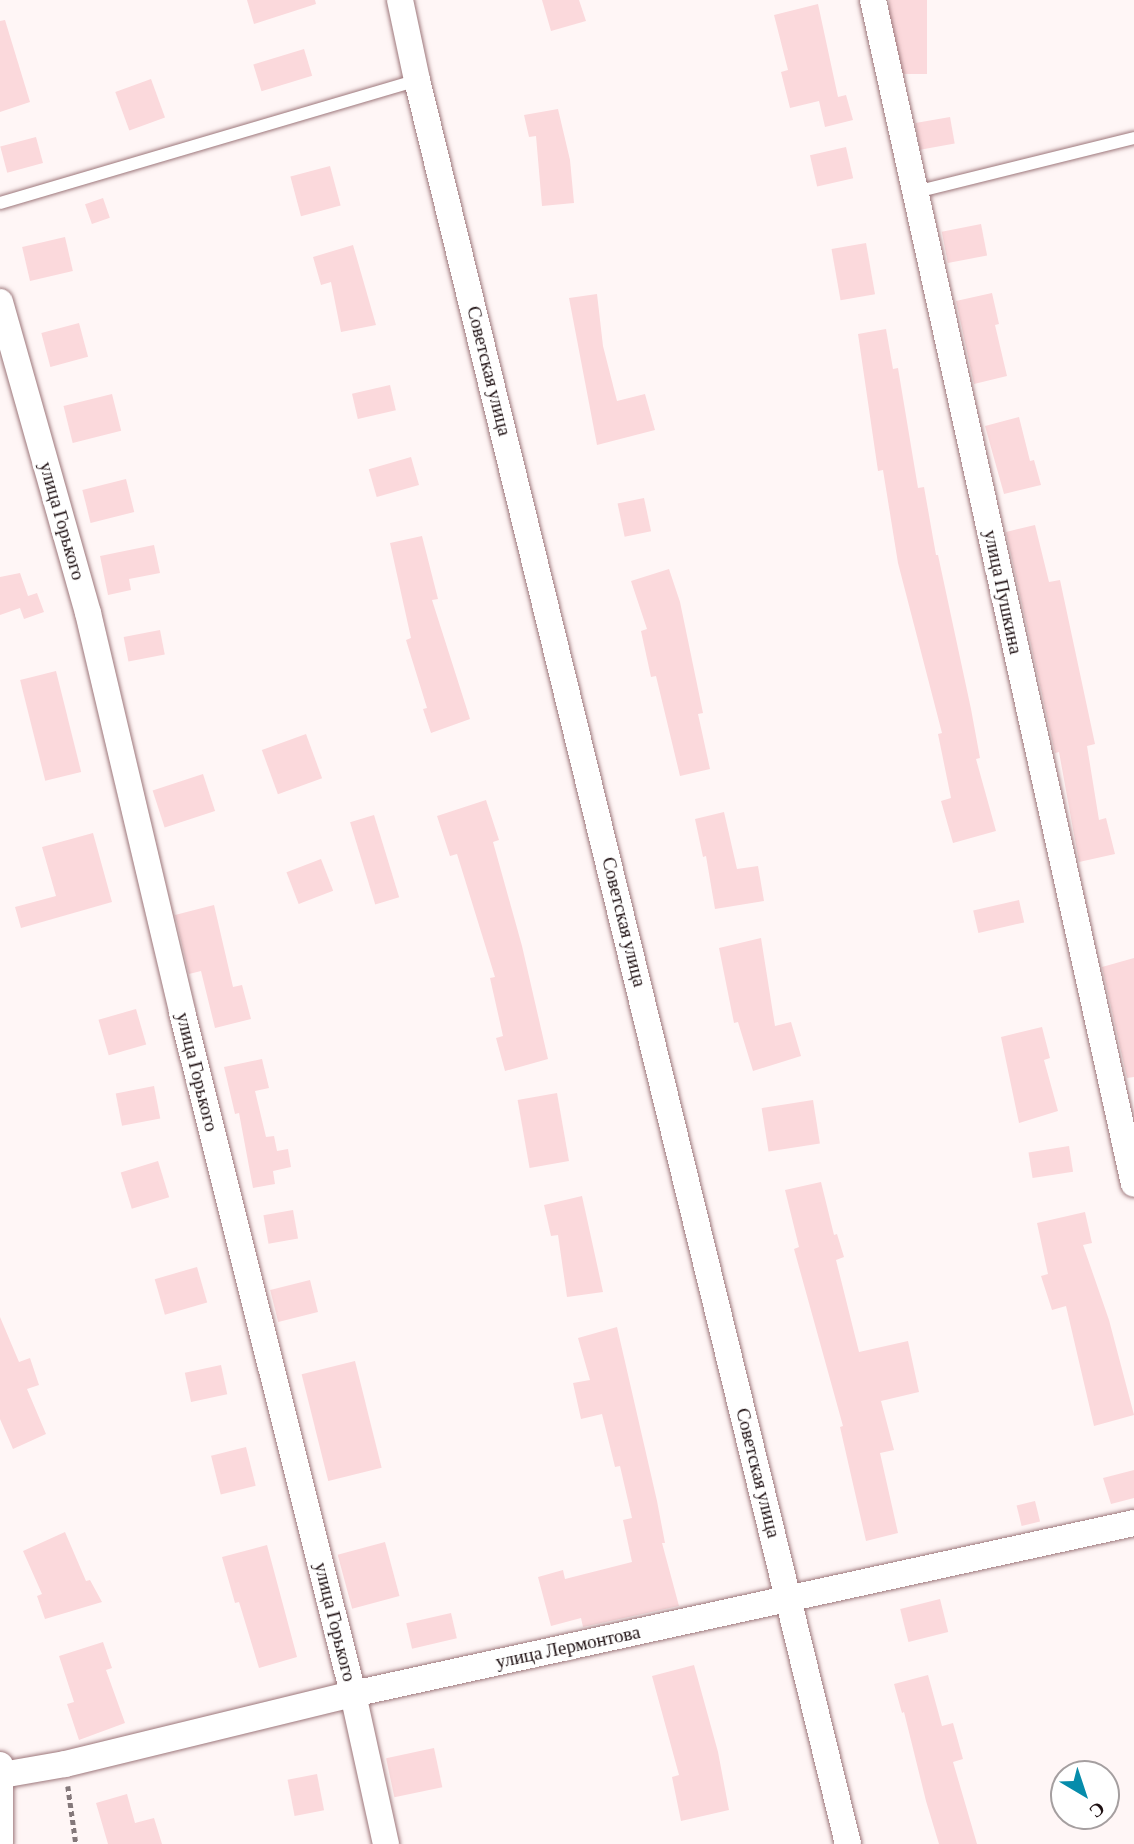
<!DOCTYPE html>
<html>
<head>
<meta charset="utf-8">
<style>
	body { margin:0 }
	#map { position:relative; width:1134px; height:1844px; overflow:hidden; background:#fff6f6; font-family:"Crimson Pro",serif }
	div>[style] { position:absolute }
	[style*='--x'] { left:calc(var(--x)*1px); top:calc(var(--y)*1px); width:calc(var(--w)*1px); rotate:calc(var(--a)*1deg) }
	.building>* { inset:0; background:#fbd9dc; transform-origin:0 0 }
	.path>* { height:4.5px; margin-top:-2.25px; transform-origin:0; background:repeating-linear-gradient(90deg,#84787a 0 5px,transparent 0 8.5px) }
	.roads { filter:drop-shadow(0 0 2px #9d777b) drop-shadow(0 0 2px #9d777b) }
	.lane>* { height:12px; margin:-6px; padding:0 6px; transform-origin:6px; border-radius:6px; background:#fff }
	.street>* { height:26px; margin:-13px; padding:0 13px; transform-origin:13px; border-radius:13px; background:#fff }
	span { translate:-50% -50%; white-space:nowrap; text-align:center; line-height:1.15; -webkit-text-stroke:6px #fff; paint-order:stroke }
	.street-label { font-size:19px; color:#1e1012 }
	.north { position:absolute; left:1050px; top:1760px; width:70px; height:70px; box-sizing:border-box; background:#fff; border:2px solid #a59fa0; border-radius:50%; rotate:141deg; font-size:19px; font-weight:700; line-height:28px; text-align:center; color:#1e1012 }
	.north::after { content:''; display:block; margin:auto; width:24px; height:32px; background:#068cab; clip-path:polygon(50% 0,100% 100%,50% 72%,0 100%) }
</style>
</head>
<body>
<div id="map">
	<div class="building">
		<div style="clip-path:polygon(247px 0,315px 0,316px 4px,254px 24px)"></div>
		<div style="clip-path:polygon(542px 0,579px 0,586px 21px,551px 31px)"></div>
		<div style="left:889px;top:0;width:38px;height:74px"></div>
		<div style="clip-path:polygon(818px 4px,838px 97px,846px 95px,853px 120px,825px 127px,819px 101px,790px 108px,781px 72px,788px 70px,774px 15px)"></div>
		<div style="clip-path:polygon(5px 20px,30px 102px,0 112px,0 21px)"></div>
		<div style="left:304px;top:49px;width:28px;height:53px;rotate:73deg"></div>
		<div style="left:151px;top:79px;width:41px;height:38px;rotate:70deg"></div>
		<div style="clip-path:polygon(558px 109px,570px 160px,574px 203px,542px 206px,536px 136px,529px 137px,524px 115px)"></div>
		<div style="left:950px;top:117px;width:27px;height:35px;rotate:80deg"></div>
		<div style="left:36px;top:137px;width:27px;height:37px;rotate:75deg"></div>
		<div style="left:846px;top:147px;width:32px;height:37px;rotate:77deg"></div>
		<div style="left:330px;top:166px;width:41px;height:41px;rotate:75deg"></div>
		<div style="left:103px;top:198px;width:21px;height:19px;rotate:71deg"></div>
		<div style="left:981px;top:224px;width:32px;height:40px;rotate:79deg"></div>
		<div style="left:65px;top:237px;width:35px;height:44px;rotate:77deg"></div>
		<div style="left:866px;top:243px;width:52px;height:35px;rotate:80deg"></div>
		<div style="clip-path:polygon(353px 245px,376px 325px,341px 332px,331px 282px,321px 285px,313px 257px)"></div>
		<div style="clip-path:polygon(992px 293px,999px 324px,995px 325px,1007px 376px,974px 384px,956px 301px)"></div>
		<div style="clip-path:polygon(597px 294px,603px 346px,617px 401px,645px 394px,655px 430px,597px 445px,569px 298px)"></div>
		<div style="left:79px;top:323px;width:35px;height:39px;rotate:75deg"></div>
		<div style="clip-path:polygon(886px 329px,893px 369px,898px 368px,918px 488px,924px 487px,936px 555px,938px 555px,971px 709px,980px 758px,976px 759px,996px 831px,953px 843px,941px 801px,951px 798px,938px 734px,942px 733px,898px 563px,883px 470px,878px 471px,858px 334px)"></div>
		<div style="left:390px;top:385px;width:26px;height:39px;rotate:77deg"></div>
		<div style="left:112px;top:394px;width:38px;height:50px;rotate:76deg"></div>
		<div style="clip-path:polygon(1019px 417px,1030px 461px,1034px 460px,1041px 485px,1004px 494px,985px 426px)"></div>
		<div style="left:411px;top:457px;width:29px;height:44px;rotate:74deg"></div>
		<div style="left:126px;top:479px;width:34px;height:45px;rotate:76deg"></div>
		<div style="left:644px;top:498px;width:34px;height:27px;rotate:78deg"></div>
		<div style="clip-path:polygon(1035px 525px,1049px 582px,1060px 580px,1095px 744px,1087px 746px,1099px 820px,1106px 818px,1115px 854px,1079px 862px,1059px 752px,1055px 753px,1006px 532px)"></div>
		<div style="clip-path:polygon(422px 536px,438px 599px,432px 600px,470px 719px,431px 733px,423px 709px,427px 708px,406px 640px,411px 638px,390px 543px)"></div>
		<div style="clip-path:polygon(154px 545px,160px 573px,129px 579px,131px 590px,108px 595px,100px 556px)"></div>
		<div style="clip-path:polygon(669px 569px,680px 602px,703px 713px,698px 714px,710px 769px,680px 776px,656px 676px,651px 677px,641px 631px,647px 629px,631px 581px)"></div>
		<div style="clip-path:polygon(20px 573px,28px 596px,37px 593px,44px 612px,24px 619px,20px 608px,0 615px,0 577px)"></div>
		<div style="left:160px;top:630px;width:25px;height:37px;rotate:79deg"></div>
		<div style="left:56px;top:671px;width:104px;height:37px;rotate:76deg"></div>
		<div style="left:306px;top:734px;width:47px;height:47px;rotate:70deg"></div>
		<div style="left:203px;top:774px;width:39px;height:53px;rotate:72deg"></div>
		<div style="clip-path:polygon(486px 800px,499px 840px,493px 842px,522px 946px,548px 1059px,505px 1071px,496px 1038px,503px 1036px,490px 978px,495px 977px,457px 854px,450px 856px,437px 816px)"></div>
		<div style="clip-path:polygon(724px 812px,737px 869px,758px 866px,764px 901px,715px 909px,706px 856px,703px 857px,695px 819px)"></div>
		<div style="left:374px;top:815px;width:86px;height:25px;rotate:73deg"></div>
		<div style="clip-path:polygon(93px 833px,112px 902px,21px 928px,15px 907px,56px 896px,42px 847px)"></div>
		<div style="left:321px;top:859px;width:34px;height:37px;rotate:69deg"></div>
		<div style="left:1019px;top:900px;width:23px;height:47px;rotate:77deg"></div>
		<div style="clip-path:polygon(214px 905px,233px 987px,242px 985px,251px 1019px,215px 1028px,201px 971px,189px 974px,175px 915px)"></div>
		<div style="clip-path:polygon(761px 938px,775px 1026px,791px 1022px,801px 1056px,753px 1071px,738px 1022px,734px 1023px,719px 948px)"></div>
		<div style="clip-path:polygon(1134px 958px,1134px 1077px,1127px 1078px,1102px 967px)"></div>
		<div style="left:136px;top:1009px;width:37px;height:39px;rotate:74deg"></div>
		<div style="clip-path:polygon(1042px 1027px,1050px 1058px,1044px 1060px,1058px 1111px,1019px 1123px,1001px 1037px)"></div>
		<div style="clip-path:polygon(262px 1059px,269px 1088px,255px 1091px,266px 1137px,274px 1136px,277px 1151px,288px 1149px,291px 1167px,273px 1171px,275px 1184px,253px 1188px,239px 1113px,235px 1114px,224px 1067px)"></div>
		<div style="left:154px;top:1086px;width:33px;height:39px;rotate:79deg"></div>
		<div style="left:557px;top:1093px;width:69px;height:40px;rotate:80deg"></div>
		<div style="left:813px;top:1100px;width:44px;height:52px;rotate:81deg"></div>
		<div style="left:1069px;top:1146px;width:26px;height:41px;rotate:81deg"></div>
		<div style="left:158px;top:1161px;width:38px;height:39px;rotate:73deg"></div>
		<div style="clip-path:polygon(821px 1182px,834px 1235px,837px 1234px,844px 1257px,836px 1260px,859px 1352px,908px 1341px,919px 1392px,881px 1401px,894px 1450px,880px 1453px,898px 1533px,866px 1541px,840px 1427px,843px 1426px,794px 1249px,799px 1247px,785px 1190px)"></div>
		<div style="clip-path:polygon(582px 1196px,603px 1292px,567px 1297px,558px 1235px,551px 1236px,544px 1205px)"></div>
		<div style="left:293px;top:1210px;width:29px;height:30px;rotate:80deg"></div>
		<div style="clip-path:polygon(1085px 1212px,1092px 1243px,1083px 1245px,1109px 1320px,1134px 1415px,1094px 1426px,1066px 1306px,1052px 1310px,1041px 1276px,1048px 1274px,1037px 1223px)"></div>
		<div style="left:197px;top:1267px;width:37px;height:44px;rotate:74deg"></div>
		<div style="left:310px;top:1280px;width:33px;height:41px;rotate:76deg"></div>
		<div style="clip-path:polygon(0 1317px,19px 1362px,30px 1358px,39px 1385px,27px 1389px,46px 1434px,13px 1449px,0 1419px)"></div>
		<div style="clip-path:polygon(617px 1327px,657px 1501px,665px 1543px,662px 1543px,679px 1606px,583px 1627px,581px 1618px,551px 1626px,538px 1577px,563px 1570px,565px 1579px,632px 1562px,623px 1520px,632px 1518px,620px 1466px,615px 1467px,602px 1414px,581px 1419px,573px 1383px,590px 1380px,578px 1338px)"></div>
		<div style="left:355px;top:1361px;width:110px;height:55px;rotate:76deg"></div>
		<div style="left:221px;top:1365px;width:30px;height:37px;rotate:78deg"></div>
		<div style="left:246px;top:1447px;width:40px;height:36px;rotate:76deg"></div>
		<div style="clip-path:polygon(1134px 1470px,1134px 1498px,1111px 1504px,1103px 1478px)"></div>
		<div style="left:1035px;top:1501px;width:21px;height:19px;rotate:76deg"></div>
		<div style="clip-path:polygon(65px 1532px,86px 1581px,90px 1580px,102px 1602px,45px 1619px,37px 1596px,42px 1594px,23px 1551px)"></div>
		<div style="left:385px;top:1542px;width:56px;height:49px;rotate:75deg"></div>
		<div style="clip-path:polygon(267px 1545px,297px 1657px,259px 1668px,239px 1602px,235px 1603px,222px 1557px)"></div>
		<div style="left:940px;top:1599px;width:34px;height:41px;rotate:76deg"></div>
		<div style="left:451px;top:1613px;width:26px;height:46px;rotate:77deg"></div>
		<div style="clip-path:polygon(103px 1642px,112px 1668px,106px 1670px,125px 1723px,79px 1740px,67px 1704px,74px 1702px,59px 1656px)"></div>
		<div style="clip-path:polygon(694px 1665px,718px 1752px,729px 1810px,681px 1821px,672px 1777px,679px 1775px,652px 1676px)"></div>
		<div style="clip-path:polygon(928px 1675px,942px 1726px,953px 1723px,963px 1759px,953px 1762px,977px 1844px,939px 1844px,926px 1801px,904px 1712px,902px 1713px,894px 1684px)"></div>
		<div style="left:434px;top:1748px;width:40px;height:49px;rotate:78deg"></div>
		<div style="left:317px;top:1774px;width:37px;height:30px;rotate:79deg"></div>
		<div style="clip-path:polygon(127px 1794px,135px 1823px,154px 1818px,162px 1844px,108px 1844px,96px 1803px)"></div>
	</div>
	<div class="path">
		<div style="--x:68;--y:1786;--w:59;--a:82.1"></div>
	</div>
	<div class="roads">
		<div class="lane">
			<div style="--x:916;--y:192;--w:225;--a:-13.9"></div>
			<div style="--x:0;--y:203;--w:435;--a:-16.4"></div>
		</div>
		<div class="street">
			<div style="--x:400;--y:0;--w:82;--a:78"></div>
			<div style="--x:417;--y:80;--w:1816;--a:76.27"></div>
			<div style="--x:873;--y:0;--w:1212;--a:77.57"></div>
			<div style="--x:0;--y:302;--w:323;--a:74.2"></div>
			<div style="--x:88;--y:613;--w:410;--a:76.7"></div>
			<div style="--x:182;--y:1012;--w:703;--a:75.92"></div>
			<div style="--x:353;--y:1694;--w:154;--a:77.6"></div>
			<div style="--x:0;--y:1765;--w:78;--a:90"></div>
			<div style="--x:2;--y:1775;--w:64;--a:-9.9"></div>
			<div style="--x:65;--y:1764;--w:296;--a:-13.7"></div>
			<div style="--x:353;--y:1694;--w:800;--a:-12.35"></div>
		</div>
	</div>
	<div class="street-label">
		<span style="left:489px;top:371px;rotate:76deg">Советская улица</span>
		<span style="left:62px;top:521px;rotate:74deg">улица Горького</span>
		<span style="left:1003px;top:592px;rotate:78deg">улица Пушкина</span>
		<span style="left:624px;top:922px;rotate:76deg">Советская улица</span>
		<span style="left:197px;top:1072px;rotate:76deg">улица Горького</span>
		<span style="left:758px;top:1473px;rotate:76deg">Советская улица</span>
		<span style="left:335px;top:1622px;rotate:76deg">улица Горького</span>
		<span style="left:568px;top:1647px;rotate:-12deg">улица Лермонтова</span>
	</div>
	<div class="north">С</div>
</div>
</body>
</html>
